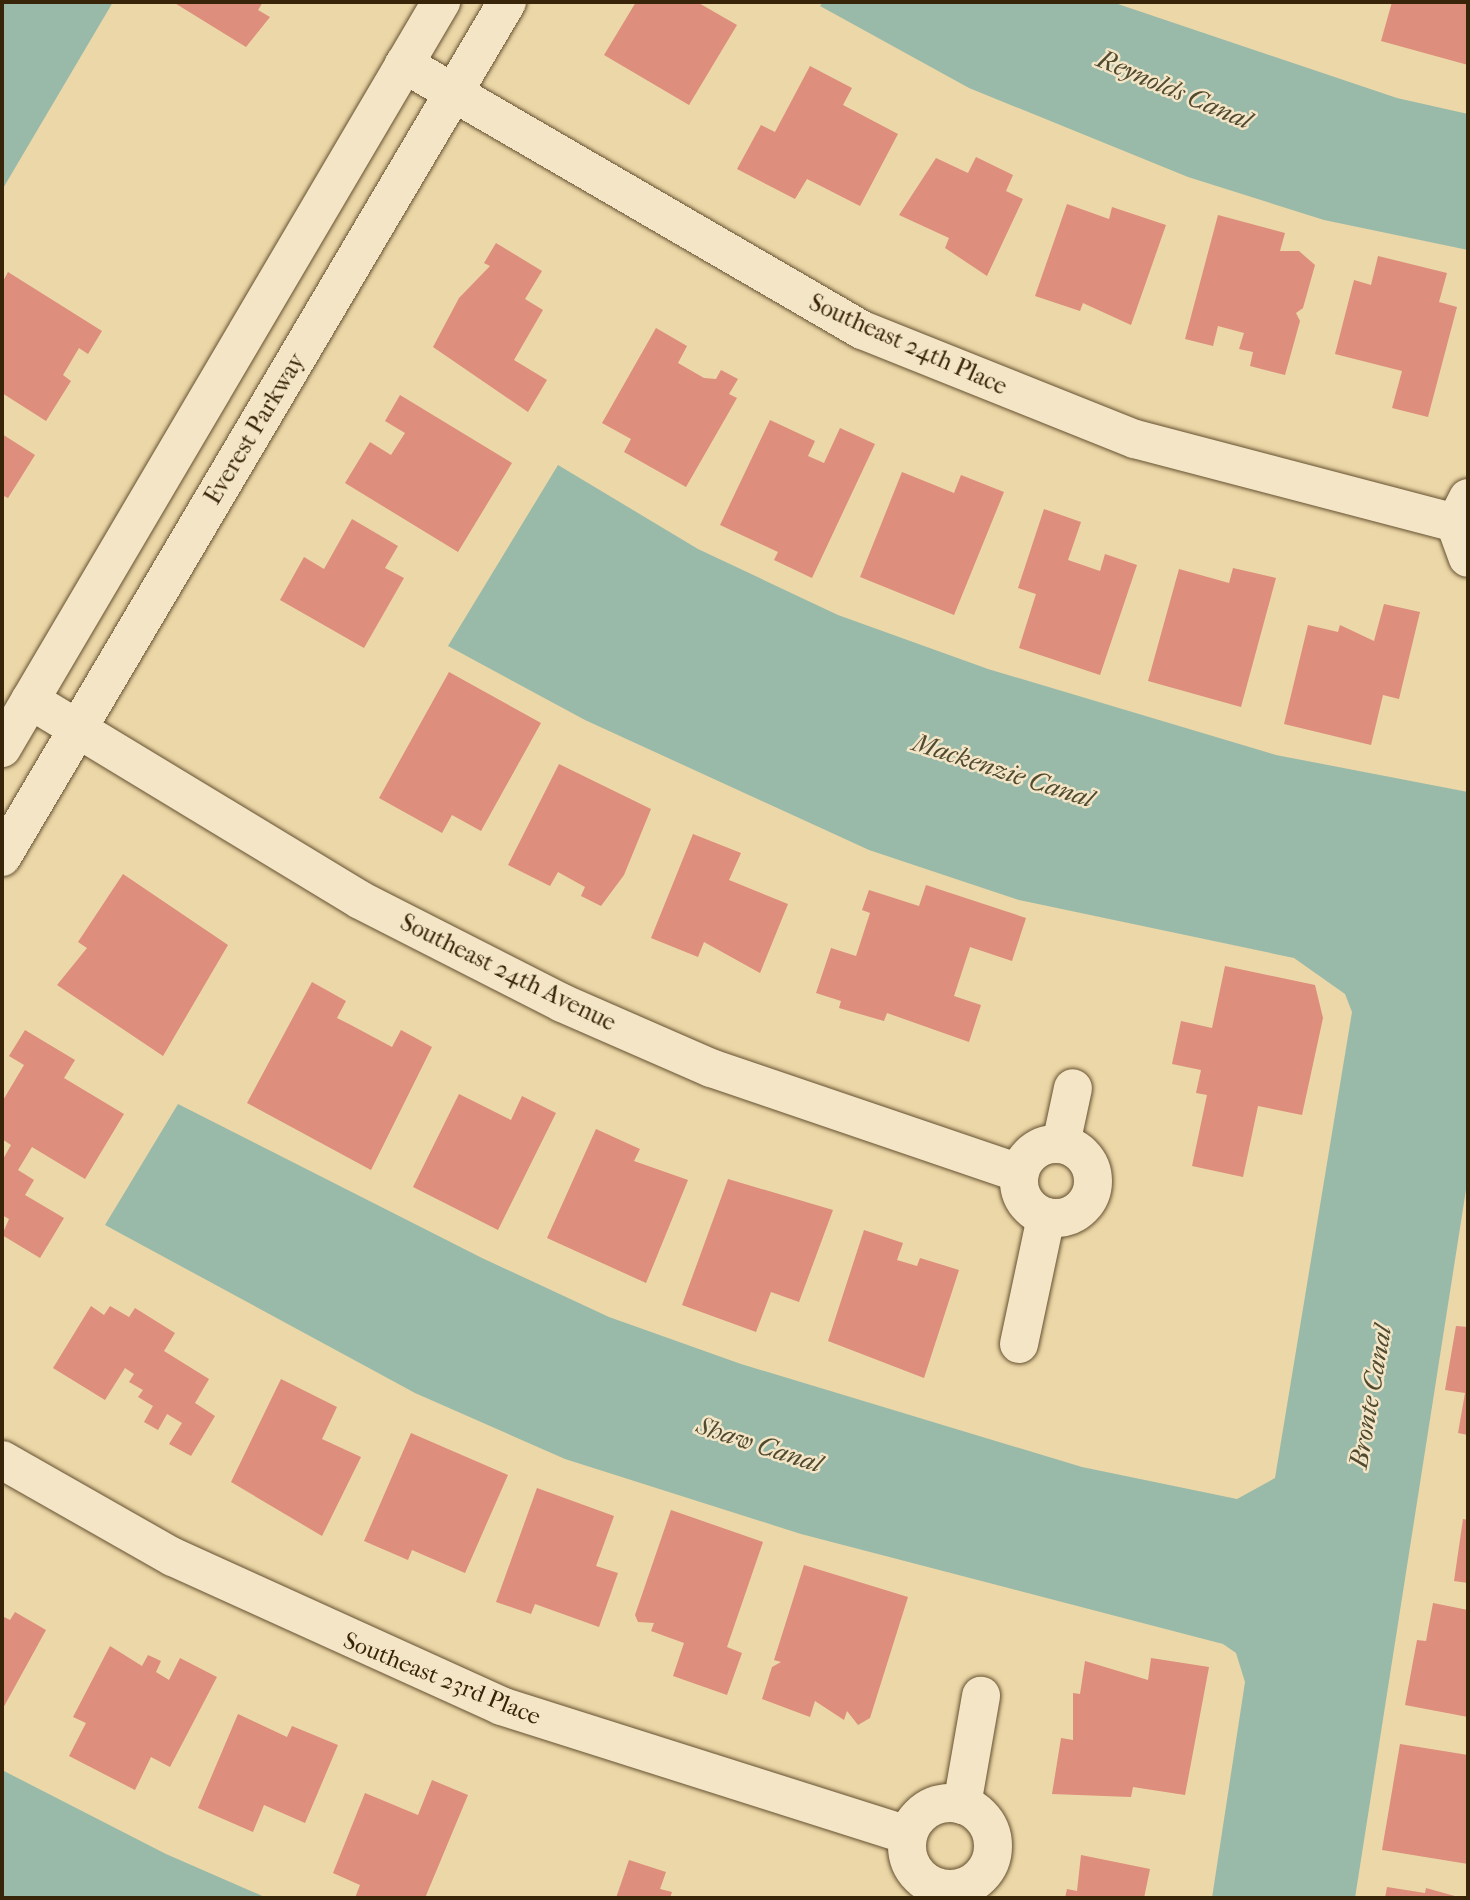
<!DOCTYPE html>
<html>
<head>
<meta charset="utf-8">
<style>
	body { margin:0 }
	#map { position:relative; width:1470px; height:1900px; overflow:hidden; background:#ecd7a8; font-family:"IM FELL French Canon",serif }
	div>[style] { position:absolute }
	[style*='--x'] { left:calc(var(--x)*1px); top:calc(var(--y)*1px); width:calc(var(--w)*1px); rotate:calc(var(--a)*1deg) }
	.water>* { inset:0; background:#99baa9 }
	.building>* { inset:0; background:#dd8e7c }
	.roads { filter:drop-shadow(0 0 2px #655130) drop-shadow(0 0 2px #655130) }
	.minor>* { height:38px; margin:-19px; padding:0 19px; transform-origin:19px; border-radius:19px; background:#f3e5c6 }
	.minor>.ring { margin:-19px; padding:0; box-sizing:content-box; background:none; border:38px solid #f3e5c6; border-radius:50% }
	span { translate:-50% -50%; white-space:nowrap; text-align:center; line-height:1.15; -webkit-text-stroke:5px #f3e5c6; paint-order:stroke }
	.street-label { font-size:24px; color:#382408 }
	.water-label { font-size:26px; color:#504a30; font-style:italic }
	.frame { position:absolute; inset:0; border:4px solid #382408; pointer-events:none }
</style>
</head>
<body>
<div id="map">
	<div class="water">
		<div style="clip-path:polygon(2px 2px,113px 2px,2px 190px)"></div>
		<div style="clip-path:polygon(823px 2px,1112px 2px,1397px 98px,1468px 114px,1468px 250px,1324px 220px,1188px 177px,969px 88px,820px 6px)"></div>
		<div style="clip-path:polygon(558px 465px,698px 549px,838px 615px,988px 669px,1276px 755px,1468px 792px,1468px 1177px,1355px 1898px,1212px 1898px,1245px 1682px,1236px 1653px,1223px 1644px,801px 1534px,565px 1459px,415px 1393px,105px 1225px,178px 1104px,482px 1258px,609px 1317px,741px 1364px,1082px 1467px,1237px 1499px,1275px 1478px,1352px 1012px,1345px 994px,1294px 958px,1019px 900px,869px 850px,585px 720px,448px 646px)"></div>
		<div style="clip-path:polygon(2px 1770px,166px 1854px,267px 1898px,2px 1898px)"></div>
	</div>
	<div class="building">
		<div style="clip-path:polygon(173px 2px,263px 2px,258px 10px,270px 17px,246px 47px)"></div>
		<div style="clip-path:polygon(636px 2px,697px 2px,737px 25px,689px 105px,604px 55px)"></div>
		<div style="clip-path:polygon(1392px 2px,1468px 2px,1468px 65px,1381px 41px)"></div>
		<div style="clip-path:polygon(810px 66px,852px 88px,843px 105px,898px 134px,860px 206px,807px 179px,795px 199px,737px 169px,761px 125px,775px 132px)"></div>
		<div style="clip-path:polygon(976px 157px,1013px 175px,1006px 191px,1023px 199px,987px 276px,945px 248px,949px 238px,899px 215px,936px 158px,968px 173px)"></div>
		<div style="clip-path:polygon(1067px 204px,1109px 219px,1112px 207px,1166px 225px,1131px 325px,1083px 303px,1080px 311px,1035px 296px)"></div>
		<div style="clip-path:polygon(1218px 215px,1285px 233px,1280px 251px,1299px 251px,1315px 265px,1303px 308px,1296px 313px,1300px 321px,1285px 375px,1250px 366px,1253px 352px,1239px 349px,1244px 333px,1218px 326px,1213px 346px,1185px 339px)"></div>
		<div style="clip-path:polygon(496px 243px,542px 271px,525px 299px,543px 310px,514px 360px,547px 380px,528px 412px,433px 347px,459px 298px,490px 266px,484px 263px)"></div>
		<div style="clip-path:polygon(1378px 256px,1447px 273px,1439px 302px,1457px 307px,1428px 417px,1392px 408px,1402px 371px,1335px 354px,1354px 280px,1371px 285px)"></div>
		<div style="clip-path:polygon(8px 272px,102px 331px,88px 354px,79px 348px,63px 375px,71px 381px,46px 421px,2px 393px,2px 283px)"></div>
		<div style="clip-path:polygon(656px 328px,687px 346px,678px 363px,704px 378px,716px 379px,721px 370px,738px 379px,729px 394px,737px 398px,686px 487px,624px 452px,631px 439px,602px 423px)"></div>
		<div style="clip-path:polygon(400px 395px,512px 463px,458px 552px,345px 483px,370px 442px,391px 455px,405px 433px,385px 421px)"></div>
		<div style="clip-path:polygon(770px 420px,815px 441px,808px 456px,824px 463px,840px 428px,875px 444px,812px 578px,774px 560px,778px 552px,720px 525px)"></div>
		<div style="clip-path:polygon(2px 434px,35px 455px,8px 498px,2px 495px)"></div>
		<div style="clip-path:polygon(902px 472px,954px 493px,961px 475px,1004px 492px,954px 615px,860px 577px)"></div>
		<div style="clip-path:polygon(1044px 509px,1081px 522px,1068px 560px,1100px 571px,1105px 554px,1137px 565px,1100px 675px,1019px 648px,1036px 594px,1018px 588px)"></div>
		<div style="clip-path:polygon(352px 519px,398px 546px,385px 568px,404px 578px,364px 648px,280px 600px,304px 557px,324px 569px)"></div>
		<div style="clip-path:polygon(1233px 568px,1276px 578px,1241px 707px,1148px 681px,1179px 569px,1229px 583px)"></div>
		<div style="clip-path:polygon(1384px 604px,1420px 612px,1399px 699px,1383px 695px,1371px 745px,1284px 724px,1308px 625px,1338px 632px,1340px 625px,1374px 641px)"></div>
		<div style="clip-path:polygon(449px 672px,541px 723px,481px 831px,452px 815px,442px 833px,379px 798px)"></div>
		<div style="clip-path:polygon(559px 764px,651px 809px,624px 875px,601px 906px,581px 896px,585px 887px,558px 872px,550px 886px,508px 865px)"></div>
		<div style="clip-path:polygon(693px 834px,741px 853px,729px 880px,788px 904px,760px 973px,704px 942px,698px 957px,651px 938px)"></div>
		<div style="clip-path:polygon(123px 874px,228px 945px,163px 1056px,57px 985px,87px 948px,78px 942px)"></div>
		<div style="clip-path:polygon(926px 885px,1026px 918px,1012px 961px,970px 947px,954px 996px,981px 1005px,969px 1042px,887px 1013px,884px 1021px,839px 1008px,841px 1001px,816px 993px,831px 948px,856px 956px,870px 913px,862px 910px,869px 890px,919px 906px)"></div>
		<div style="clip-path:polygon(1225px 966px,1315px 985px,1323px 1018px,1302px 1115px,1258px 1106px,1243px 1177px,1192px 1166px,1207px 1095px,1196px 1093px,1201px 1070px,1172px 1064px,1181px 1021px,1212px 1028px)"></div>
		<div style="clip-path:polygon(312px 982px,346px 1001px,337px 1018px,349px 1024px,392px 1047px,401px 1030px,432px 1047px,371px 1170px,247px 1103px)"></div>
		<div style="clip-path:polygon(25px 1030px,75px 1060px,64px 1078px,124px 1114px,85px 1179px,32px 1147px,18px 1170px,34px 1180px,25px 1195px,64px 1218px,40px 1258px,2px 1235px,9px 1219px,2px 1215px,2px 1161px,11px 1145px,2px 1139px,2px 1102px,24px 1065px,9px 1056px)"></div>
		<div style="clip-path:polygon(459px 1094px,511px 1120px,522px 1096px,556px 1113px,498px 1230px,413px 1187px)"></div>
		<div style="clip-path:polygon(596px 1129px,640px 1149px,634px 1161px,688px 1180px,646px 1283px,547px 1238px)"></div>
		<div style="clip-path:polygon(728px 1179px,833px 1210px,799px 1302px,771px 1292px,756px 1332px,682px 1305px)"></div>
		<div style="clip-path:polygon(864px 1230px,903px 1243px,897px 1260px,917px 1266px,920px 1258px,959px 1270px,924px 1378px,828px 1341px)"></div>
		<div style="clip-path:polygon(91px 1306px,104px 1315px,110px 1306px,129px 1317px,135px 1308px,175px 1333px,164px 1351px,209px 1379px,195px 1403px,215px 1416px,191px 1456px,169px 1444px,182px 1423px,167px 1414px,158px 1430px,144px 1422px,153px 1406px,138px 1397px,143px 1390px,129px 1382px,134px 1374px,125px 1368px,105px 1400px,53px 1368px)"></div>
		<div style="clip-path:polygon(1456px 1326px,1468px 1327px,1468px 1435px,1458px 1433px,1465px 1393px,1445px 1390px)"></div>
		<div style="clip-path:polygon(281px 1379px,337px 1407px,322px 1439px,361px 1457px,322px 1536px,231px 1482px)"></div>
		<div style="clip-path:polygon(411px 1433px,508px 1475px,465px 1573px,412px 1550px,408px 1560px,364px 1541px)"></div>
		<div style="clip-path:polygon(537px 1488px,614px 1516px,596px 1566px,618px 1573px,599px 1627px,535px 1604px,531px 1614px,496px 1602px)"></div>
		<div style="clip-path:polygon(671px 1510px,763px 1542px,727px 1647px,742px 1653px,727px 1695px,673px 1676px,684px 1643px,651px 1631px,654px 1623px,638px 1622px,635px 1615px)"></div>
		<div style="clip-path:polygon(1463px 1519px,1468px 1520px,1468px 1583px,1454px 1581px)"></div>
		<div style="clip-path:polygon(804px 1565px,908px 1597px,870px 1718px,858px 1725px,847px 1711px,844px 1720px,815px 1701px,810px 1717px,762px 1699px,772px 1667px,781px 1662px,774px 1660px)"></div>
		<div style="clip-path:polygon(1433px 1603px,1468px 1610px,1468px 1717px,1405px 1705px,1417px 1640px,1426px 1641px)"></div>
		<div style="clip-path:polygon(15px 1612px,46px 1630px,2px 1710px,2px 1616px,10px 1620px)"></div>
		<div style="clip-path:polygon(110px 1646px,142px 1666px,148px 1655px,161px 1661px,156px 1672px,169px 1680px,180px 1658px,217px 1677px,170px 1767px,151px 1757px,135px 1790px,69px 1756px,86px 1723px,73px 1717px)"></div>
		<div style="clip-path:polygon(1151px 1658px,1209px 1667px,1185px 1795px,1133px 1787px,1131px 1797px,1052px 1794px,1061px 1738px,1073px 1740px,1073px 1693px,1080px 1694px,1085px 1661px,1148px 1680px)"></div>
		<div style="clip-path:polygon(238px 1714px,287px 1737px,292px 1726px,338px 1745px,305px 1823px,264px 1805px,253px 1832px,198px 1808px)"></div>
		<div style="clip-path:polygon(1400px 1744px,1468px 1755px,1468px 1864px,1382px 1850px)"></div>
		<div style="clip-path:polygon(432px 1780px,468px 1795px,425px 1898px,355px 1898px,360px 1885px,333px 1873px,365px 1793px,418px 1815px)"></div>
		<div style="clip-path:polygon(1081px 1855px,1150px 1869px,1144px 1898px,1065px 1898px,1067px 1889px,1077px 1891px)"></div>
		<div style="clip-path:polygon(629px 1860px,666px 1872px,660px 1889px,672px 1892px,670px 1898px,616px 1898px)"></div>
		<div style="clip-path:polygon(1387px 1887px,1425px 1893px,1426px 1888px,1462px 1898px,1385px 1898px)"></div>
	</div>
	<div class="roads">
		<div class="minor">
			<div style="--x:404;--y:64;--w:530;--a:30.15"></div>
			<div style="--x:862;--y:330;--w:294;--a:21.8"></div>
			<div style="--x:1135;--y:439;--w:331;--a:14.7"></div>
			<div style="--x:1468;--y:498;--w:28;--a:117"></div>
			<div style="--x:1455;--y:523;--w:37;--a:70"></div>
			<div style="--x:30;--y:700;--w:386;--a:31.2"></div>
			<div style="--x:360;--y:900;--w:227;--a:27"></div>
			<div style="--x:562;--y:1003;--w:163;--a:23.6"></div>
			<div style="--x:711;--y:1068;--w:326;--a:18.8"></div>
			<div style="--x:2;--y:748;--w:866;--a:-59.52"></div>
			<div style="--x:2;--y:857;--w:993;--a:-59.43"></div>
			<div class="ring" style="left:1019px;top:1144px;width:36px;height:36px"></div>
			<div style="--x:1061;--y:1144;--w:57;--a:-77.9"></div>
			<div style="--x:1019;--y:1344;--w:130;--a:-78"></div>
			<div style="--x:2;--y:1460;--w:197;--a:29.6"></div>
			<div style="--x:173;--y:1557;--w:360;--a:24.4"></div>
			<div style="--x:501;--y:1706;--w:427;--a:17.6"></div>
			<div class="ring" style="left:907px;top:1803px;width:48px;height:48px"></div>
			<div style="--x:962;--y:1805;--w:111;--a:-80.1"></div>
		</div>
	</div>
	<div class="street-label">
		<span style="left:908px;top:345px;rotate:24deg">Southeast 24th Place</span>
		<span style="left:255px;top:429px;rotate:-59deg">Everest Parkway</span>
		<span style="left:508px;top:973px;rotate:26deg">Southeast 24th Avenue</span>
		<span style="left:442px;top:1679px;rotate:22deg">Southeast 23rd Place</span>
	</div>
	<div class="water-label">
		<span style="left:1174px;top:90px;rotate:23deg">Reynolds Canal</span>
		<span style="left:1003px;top:771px;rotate:18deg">Mackenzie Canal</span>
		<span style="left:1371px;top:1397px;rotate:-80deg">Bronte Canal</span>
		<span style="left:759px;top:1445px;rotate:18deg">Shaw Canal</span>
	</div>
	<div class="frame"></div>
</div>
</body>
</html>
